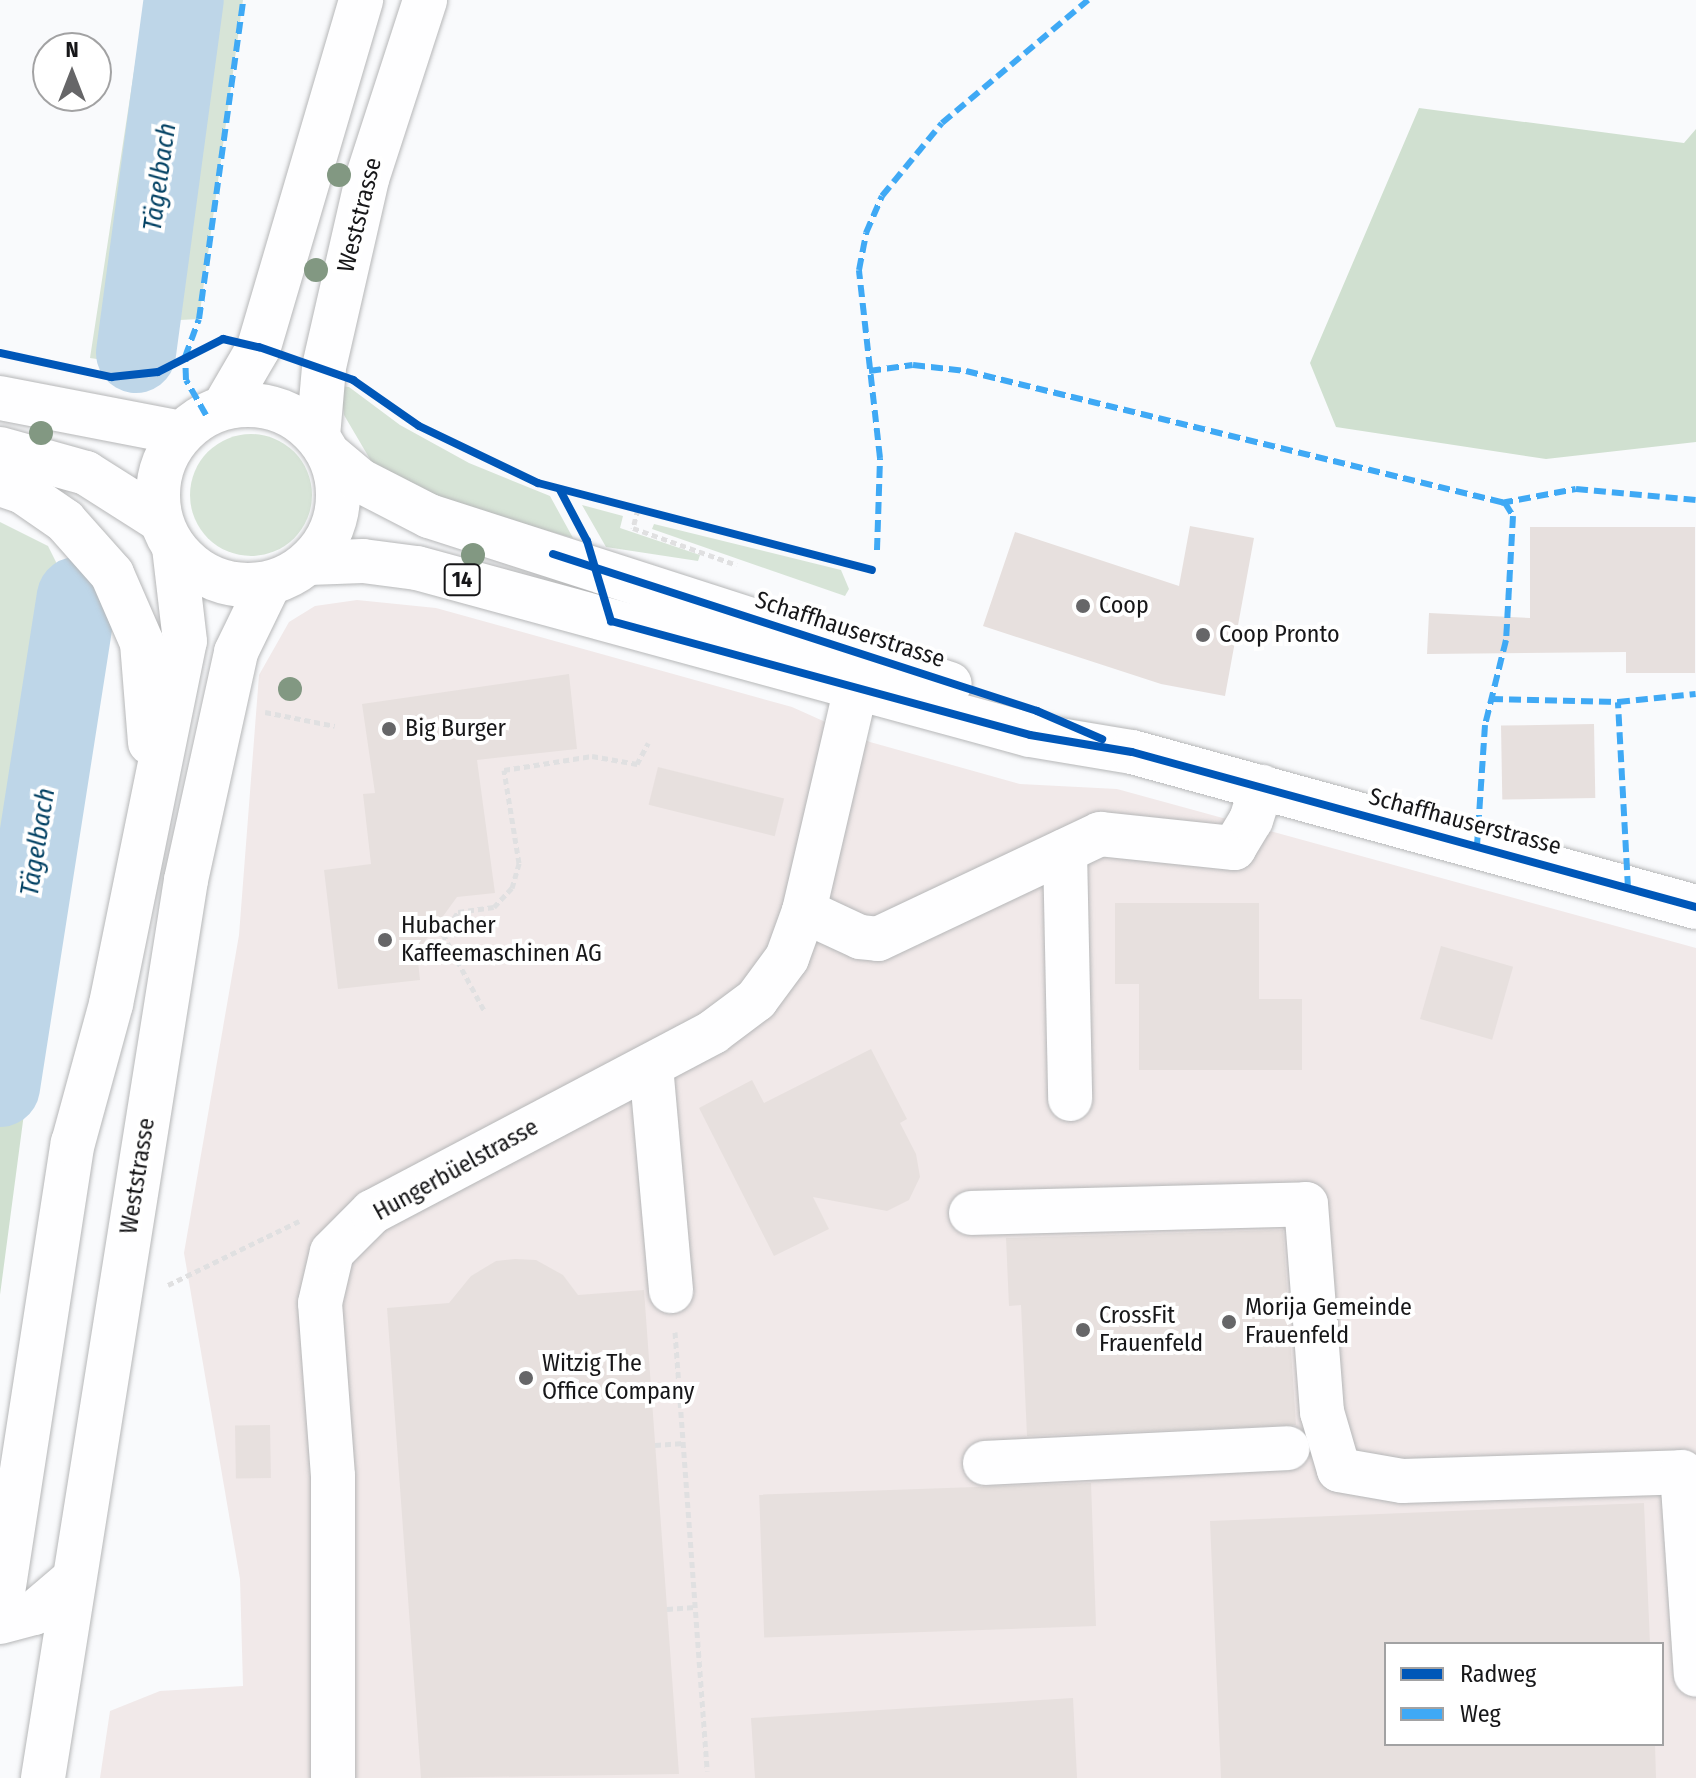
<!DOCTYPE html>
<html>
<head>
<meta charset="utf-8">
<style>
	body { margin:0 }
	#map { position:relative; width:1696px; height:1778px; overflow:hidden; background:#f9fafc; font-family:"Fira Sans Condensed",sans-serif }
	div>[style] { position:absolute }
	[style*='--x'] { left:calc(var(--x)*1px); top:calc(var(--y)*1px); width:calc(var(--w)*1px); rotate:calc(var(--a)*1deg) }
	.industrial>* { inset:0; background:#f1e9e9 }
	.green>* { inset:0; background:#d7e4d7 }
	.round { border-radius:50% }
	.forest>* { inset:0; background:#d0e0d0 }
	.river>* { height:80px; margin:-40px; padding:0 40px; transform-origin:40px; border-radius:40px; background:#bed6e8 }
	.building>* { inset:0; background:#e7e0de; transform-origin:0 0 }
	.path>* { height:5px; margin-top:-2.5px; transform-origin:0; background:repeating-linear-gradient(90deg,#e0e0e1 0 6px,transparent 0 10px) }
	.roads { filter:drop-shadow(0 0 2px #b6b7b8) drop-shadow(0 0 2px #b6b7b8) }
	.minor>* { height:44px; margin:-22px; padding:0 22px; transform-origin:22px; border-radius:22px; background:#fefeff }
	.major>* { height:44px; margin:-22px; padding:0 22px; transform-origin:22px; border-radius:22px; background:#fefeff }
	.major>.ring { margin:-22px; padding:0; box-sizing:content-box; background:none; border:44px solid #fefeff; border-radius:50% }
	.quiet>* { height:6px; margin-top:-3px; transform-origin:0; background:repeating-linear-gradient(90deg,#3fa9f5 0 12px,transparent 0 18px) }
	.cycleway>* { height:8px; margin:-4px; padding:0 4px; transform-origin:4px; border-radius:4px; background:#0057b8 }
	.trees>* { width:24px; height:24px; margin:-12px; border-radius:50%; background:#829882 }
	.dots>* { width:22px; height:22px; translate:-50% -50%; box-sizing:border-box; border:4px solid #fff; border-radius:50% }
	span { translate:-50% -50%; white-space:nowrap; text-align:center; line-height:1.15; -webkit-text-stroke:8px #fff; paint-order:stroke }
	.shield-label span { padding:2px 6px; background:#fff; border:2px solid; border-radius:6px; -webkit-text-stroke-width:0 }
	.shield-label { font-size:22px; color:#171719; font-weight:700 }
	.street-label { font-size:24px; color:#171719 }
	.poi-label { font-size:24px; color:#171719 }
	.left { translate:0 -50%; text-align:left }
	.water-label { font-size:26px; color:#034264; font-style:italic }
	.legend { position:absolute; left:1384px; top:1642px; width:280px; height:104px; box-sizing:border-box; background:#fff; border:2px solid #a2a2a3; margin:0; padding:10px 14px; list-style:none; font-size:24px; color:#171719 }
	.legend li { display:flex; align-items:center; gap:16px; height:40px }
	.legend b { width:40px; border:2px solid #a2a2a3 }
	.north { position:absolute; left:32px; top:32px; width:80px; height:80px; box-sizing:border-box; background:#fff; border:2px solid #a2a2a3; border-radius:50%; rotate:0deg; font-size:22px; font-weight:700; line-height:32px; text-align:center; color:#171719 }
	.north::after { content:''; display:block; margin:auto; width:28px; height:36px; background:#666668; clip-path:polygon(50% 0,100% 100%,50% 72%,0 100%) }
</style>
</head>
<body>
<div id="map">
	<div class="industrial">
		<div style="clip-path:polygon(evenodd,357px 600px,436px 608px,792px 707px,870px 742px,1020px 784px,1117px 789px,1696px 948px,1696px 1778px,100px 1778px,110px 1711px,160px 1691px,243px 1686px,240px 1579px,184px 1253px,239px 935px,259px 675px,289px 622px,315px 606px,357px 600px,1386px 1644px,1662px 1644px,1662px 1744px,1386px 1744px,1386px 1644px)"></div>
	</div>
	<div class="green">
		<div style="clip-path:polygon(145px 0,243px 0,199px 319px,180px 320px,171px 341px,146px 359px,110px 361px,90px 358px)"></div>
		<div style="clip-path:polygon(340px 386px,349px 387px,400px 425px,469px 463px,550px 496px,573px 538px,447px 502px,374px 466px,344px 415px)"></div>
		<div class="round" style="left:190px;top:434px;width:122px;height:122px"></div>
		<div style="clip-path:polygon(582px 505px,623px 516px,620px 528px,700px 555px,698px 561px,606px 547px)"></div>
		<div style="clip-path:polygon(0 522px,48px 546px,64px 578px,0 935px)"></div>
		<div style="clip-path:polygon(654px 524px,841px 570px,849px 589px,845px 596px,652px 529px)"></div>
	</div>
	<div class="forest">
		<div style="clip-path:polygon(1419px 108px,1684px 143px,1696px 129px,1696px 442px,1546px 459px,1336px 427px,1310px 363px)"></div>
		<div style="clip-path:polygon(53px 621px,99px 641px,59px 849px,0 1295px,0 921px)"></div>
	</div>
	<div class="river">
		<div style="--x:136;--y:353;--w:356;--a:-82.3"></div>
		<div style="--x:0;--y:1087;--w:496;--a:-81.1"></div>
	</div>
	<div class="building">
		<div style="clip-path:polygon(1190px 526px,1254px 538px,1225px 696px,1161px 684px,983px 626px,1015px 532px,1179px 586px)"></div>
		<div style="clip-path:polygon(1530px 527px,1695px 527px,1695px 673px,1626px 673px,1626px 652px,1427px 654px,1429px 613px,1530px 618px)"></div>
		<div style="clip-path:polygon(569px 674px,577px 749px,477px 760px,495px 893px,457px 897px,417px 952px,420px 980px,338px 989px,324px 870px,371px 864px,363px 794px,375px 793px,362px 704px)"></div>
		<div style="left:1594px;top:724px;width:74px;height:93px;rotate:89deg"></div>
		<div style="left:658px;top:767px;width:130px;height:39px;rotate:14deg"></div>
		<div style="clip-path:polygon(1115px 903px,1259px 903px,1259px 999px,1302px 999px,1302px 1070px,1139px 1070px,1139px 984px,1115px 984px)"></div>
		<div style="left:1441px;top:946px;width:75px;height:76px;rotate:16deg"></div>
		<div style="clip-path:polygon(871px 1049px,907px 1119px,900px 1123px,916px 1154px,920px 1177px,909px 1200px,887px 1211px,813px 1197px,829px 1229px,774px 1256px,699px 1108px,752px 1080px,764px 1103px)"></div>
		<div style="clip-path:polygon(1283px 1230px,1296px 1425px,1027px 1436px,1021px 1305px,1009px 1306px,1006px 1238px)"></div>
		<div style="clip-path:polygon(515px 1259px,536px 1260px,563px 1275px,578px 1295px,644px 1290px,679px 1774px,421px 1778px,387px 1308px,449px 1303px,471px 1276px,496px 1261px)"></div>
		<div style="left:270px;top:1425px;width:53px;height:35px;rotate:89deg"></div>
		<div style="left:1091px;top:1483px;width:143px;height:332px;rotate:88deg"></div>
		<div style="clip-path:polygon(1644px 1503px,1650px 1644px,1386px 1644px,1386px 1744px,1655px 1744px,1656px 1778px,1221px 1778px,1210px 1521px)"></div>
		<div style="clip-path:polygon(1073px 1698px,1077px 1778px,755px 1778px,751px 1718px)"></div>
	</div>
	<div class="path">
		<div style="--x:638;--y:509;--w:20;--a:105"></div>
		<div style="--x:633;--y:528;--w:110;--a:19.6"></div>
		<div style="--x:265;--y:712;--w:71;--a:11.3"></div>
		<div style="--x:438;--y:925;--w:99;--a:61.6"></div>
		<div style="--x:443;--y:935;--w:27;--a:-57"></div>
		<div style="--x:458;--y:912;--w:36;--a:-8"></div>
		<div style="--x:494;--y:907;--w:26;--a:-47"></div>
		<div style="--x:512;--y:888;--w:26;--a:-74"></div>
		<div style="--x:519;--y:863;--w:94;--a:-99.2"></div>
		<div style="--x:504;--y:770;--w:89;--a:-9"></div>
		<div style="--x:592;--y:756;--w:46;--a:10.1"></div>
		<div style="--x:637;--y:764;--w:24;--a:-62"></div>
		<div style="--x:168;--y:1285;--w:146;--a:-26"></div>
		<div style="--x:675;--y:1332;--w:440;--a:85.8"></div>
		<div style="--x:655;--y:1445;--w:29;--a:-4"></div>
		<div style="--x:667;--y:1609;--w:28;--a:-4"></div>
	</div>
	<div class="roads">
		<div class="minor">
			<div style="--x:1065;--y:851;--w:248;--a:88.8"></div>
			<div style="--x:804;--y:911;--w:62;--a:24.9"></div>
			<div style="--x:860;--y:937;--w:18;--a:6"></div>
			<div style="--x:878;--y:939;--w:246;--a:-25.3"></div>
			<div style="--x:1100;--y:834;--w:135;--a:6"></div>
			<div style="--x:1234;--y:848;--w:33;--a:-59"></div>
			<div style="--x:1251;--y:820;--w:35;--a:-72"></div>
			<div style="--x:651;--y:1066;--w:226;--a:84.9"></div>
			<div style="--x:971;--y:1213;--w:335;--a:-1.5"></div>
			<div style="--x:1306;--y:1204;--w:209;--a:85.6"></div>
			<div style="--x:1322;--y:1412;--w:60;--a:73.7"></div>
			<div style="--x:1339;--y:1470;--w:64;--a:9.9"></div>
			<div style="--x:1402;--y:1481;--w:280;--a:-1.8"></div>
			<div style="--x:1682;--y:1472;--w:203;--a:86.1"></div>
			<div style="--x:985;--y:1463;--w:303;--a:-2.8"></div>
			<div style="--x:0;--y:1622;--w:35;--a:-15"></div>
			<div style="--x:34;--y:1613;--w:52;--a:-40.4"></div>
			<div style="--x:333;--y:1778;--w:302;--a:-90"></div>
			<div style="--x:333;--y:1476;--w:173;--a:-94.3"></div>
			<div style="--x:320;--y:1303;--w:52;--a:-76.8"></div>
			<div style="--x:332;--y:1252;--w:57;--a:-45"></div>
			<div style="--x:372;--y:1212;--w:386;--a:-27.8"></div>
			<div style="--x:713;--y:1032;--w:54;--a:-36.7"></div>
			<div style="--x:756;--y:1000;--w:52;--a:-53.6"></div>
			<div style="--x:787;--y:958;--w:50;--a:-70.1"></div>
			<div style="--x:804;--y:911;--w:212;--a:-76.9"></div>
			<div style="--x:852;--y:705;--w:53;--a:-91.1"></div>
		</div>
		<div class="major">
			<div style="--x:0;--y:398;--w:184;--a:10.9"></div>
			<div class="ring" style="left:158px;top:405px;width:136px;height:136px"></div>
			<div style="--x:224;--y:407;--w:69;--a:-59.7"></div>
			<div style="--x:259;--y:347;--w:362;--a:-73.6"></div>
			<div style="--x:318;--y:436;--w:69;--a:-85"></div>
			<div style="--x:324;--y:367;--w:193;--a:-77.1"></div>
			<div style="--x:367;--y:179;--w:188;--a:-72"></div>
			<div style="--x:0;--y:449;--w:89;--a:15.6"></div>
			<div style="--x:86;--y:473;--w:88;--a:32.4"></div>
			<div style="--x:332;--y:457;--w:35;--a:40"></div>
			<div style="--x:359;--y:480;--w:79;--a:27.2"></div>
			<div style="--x:429;--y:516;--w:547;--a:17.87"></div>
			<div style="--x:0;--y:484;--w:24;--a:19"></div>
			<div style="--x:23;--y:492;--w:51;--a:34.6"></div>
			<div style="--x:65;--y:521;--w:71;--a:48.4"></div>
			<div style="--x:112;--y:574;--w:75;--a:66.5"></div>
			<div style="--x:142;--y:643;--w:100;--a:85.4"></div>
			<div style="--x:309;--y:563;--w:54;--a:-2.1"></div>
			<div style="--x:363;--y:561;--w:54;--a:7.4"></div>
			<div style="--x:417;--y:568;--w:635;--a:15.24"></div>
			<div style="--x:1030;--y:735;--w:103;--a:9.5"></div>
			<div style="--x:1132;--y:752;--w:585;--a:15.37"></div>
			<div style="--x:0;--y:1612;--w:475;--a:-81.2"></div>
			<div style="--x:73;--y:1143;--w:144;--a:-74.7"></div>
			<div style="--x:111;--y:1004;--w:370;--a:-78.5"></div>
			<div style="--x:185;--y:641;--w:95;--a:-96.7"></div>
			<div style="--x:43;--y:1778;--w:909;--a:-80.95"></div>
			<div style="--x:186;--y:880;--w:233;--a:-77.6"></div>
			<div style="--x:236;--y:652;--w:76;--a:-64.1"></div>
		</div>
	</div>
	<div class="quiet">
		<div style="--x:869;--y:371;--w:44;--a:-7.8"></div>
		<div style="--x:913;--y:365;--w:53;--a:6.5"></div>
		<div style="--x:966;--y:371;--w:555;--a:13.76"></div>
		<div style="--x:1505;--y:503;--w:15;--a:58"></div>
		<div style="--x:1513;--y:516;--w:124;--a:93.2"></div>
		<div style="--x:1506;--y:640;--w:88;--a:103.9"></div>
		<div style="--x:1485;--y:725;--w:122;--a:93.8"></div>
		<div style="--x:206;--y:415;--w:40;--a:-119.7"></div>
		<div style="--x:186;--y:380;--w:23;--a:-92"></div>
		<div style="--x:185;--y:357;--w:40;--a:-69.8"></div>
		<div style="--x:199;--y:319;--w:322;--a:-82.1"></div>
		<div style="--x:1501;--y:503;--w:76;--a:-10.6"></div>
		<div style="--x:1576;--y:489;--w:121;--a:5.2"></div>
		<div style="--x:877;--y:550;--w:92;--a:-88.1"></div>
		<div style="--x:880;--y:458;--w:189;--a:-96.4"></div>
		<div style="--x:859;--y:270;--w:38;--a:-79"></div>
		<div style="--x:866;--y:233;--w:40;--a:-66.6"></div>
		<div style="--x:882;--y:196;--w:94;--a:-50.6"></div>
		<div style="--x:942;--y:123;--w:191;--a:-40.1"></div>
		<div style="--x:1491;--y:699;--w:127;--a:1.4"></div>
		<div style="--x:1628;--y:888;--w:186;--a:-93.1"></div>
		<div style="--x:1618;--y:702;--w:78;--a:-5.9"></div>
	</div>
	<div class="cycleway">
		<div style="--x:0;--y:353;--w:114;--a:12.2"></div>
		<div style="--x:111;--y:377;--w:47;--a:-6.1"></div>
		<div style="--x:158;--y:372;--w:73;--a:-26.9"></div>
		<div style="--x:223;--y:339;--w:37;--a:13"></div>
		<div style="--x:259;--y:347;--w:100;--a:19.3"></div>
		<div style="--x:353;--y:380;--w:80;--a:34.9"></div>
		<div style="--x:419;--y:426;--w:132;--a:25.6"></div>
		<div style="--x:538;--y:483;--w:345;--a:14.6"></div>
		<div style="--x:560;--y:490;--w:58;--a:62.1"></div>
		<div style="--x:587;--y:541;--w:84;--a:73.3"></div>
		<div style="--x:611;--y:621;--w:434;--a:15.2"></div>
		<div style="--x:1030;--y:735;--w:103;--a:9.5"></div>
		<div style="--x:1132;--y:752;--w:585;--a:15.37"></div>
		<div style="--x:553;--y:554;--w:509;--a:17.97"></div>
		<div style="--x:1037;--y:711;--w:71;--a:23.3"></div>
	</div>
	<div class="trees">
		<div style="left:339px;top:175px"></div>
		<div style="left:316px;top:270px"></div>
		<div style="left:41px;top:433px"></div>
		<div style="left:473px;top:555px"></div>
		<div style="left:290px;top:689px"></div>
	</div>
	<div class="dots">
		<div style="left:1083px;top:606px;background:#666668"></div>
		<div style="left:1203px;top:635px;background:#666668"></div>
		<div style="left:389px;top:729px;background:#666668"></div>
		<div style="left:385px;top:940px;background:#666668"></div>
		<div style="left:1229px;top:1322px;background:#666668"></div>
		<div style="left:1083px;top:1330px;background:#666668"></div>
		<div style="left:526px;top:1378px;background:#666668"></div>
	</div>
	<div class="shield-label">
		<span style="left:462px;top:580px">14</span>
	</div>
	<div class="street-label">
		<span style="left:360px;top:215px;rotate:-76deg">Weststrasse</span>
		<span style="left:850px;top:630px;rotate:18deg">Schaffhauserstrasse</span>
		<span style="left:1465px;top:822px;rotate:15deg">Schaffhauserstrasse</span>
		<span style="left:456px;top:1170px;rotate:-29deg">Hungerbüelstrasse</span>
		<span style="left:138px;top:1176px;rotate:-81deg">Weststrasse</span>
	</div>
	<div class="poi-label">
		<span class="left" style="left:1099px;top:606px">Coop</span>
		<span class="left" style="left:1219px;top:635px">Coop Pronto</span>
		<span class="left" style="left:405px;top:729px">Big Burger</span>
		<span class="left" style="left:401px;top:940px">Hubacher<br>Kaffeemaschinen AG</span>
		<span class="left" style="left:1245px;top:1322px">Morija Gemeinde<br>Frauenfeld</span>
		<span class="left" style="left:1099px;top:1330px">CrossFit<br>Frauenfeld</span>
		<span class="left" style="left:542px;top:1378px">Witzig The<br>Office Company</span>
	</div>
	<div class="water-label">
		<span style="left:160px;top:177px;rotate:-82deg">Tägelbach</span>
		<span style="left:38px;top:842px;rotate:-81deg">Tägelbach</span>
	</div>
	<ul class="legend">
	<li><b style="height:10px;background:#0057b8"></b>Radweg</li>
	<li><b style="height:10px;background:#3fa9f5"></b>Weg</li>
	</ul>
	<div class="north">N</div>
</div>
</body>
</html>
